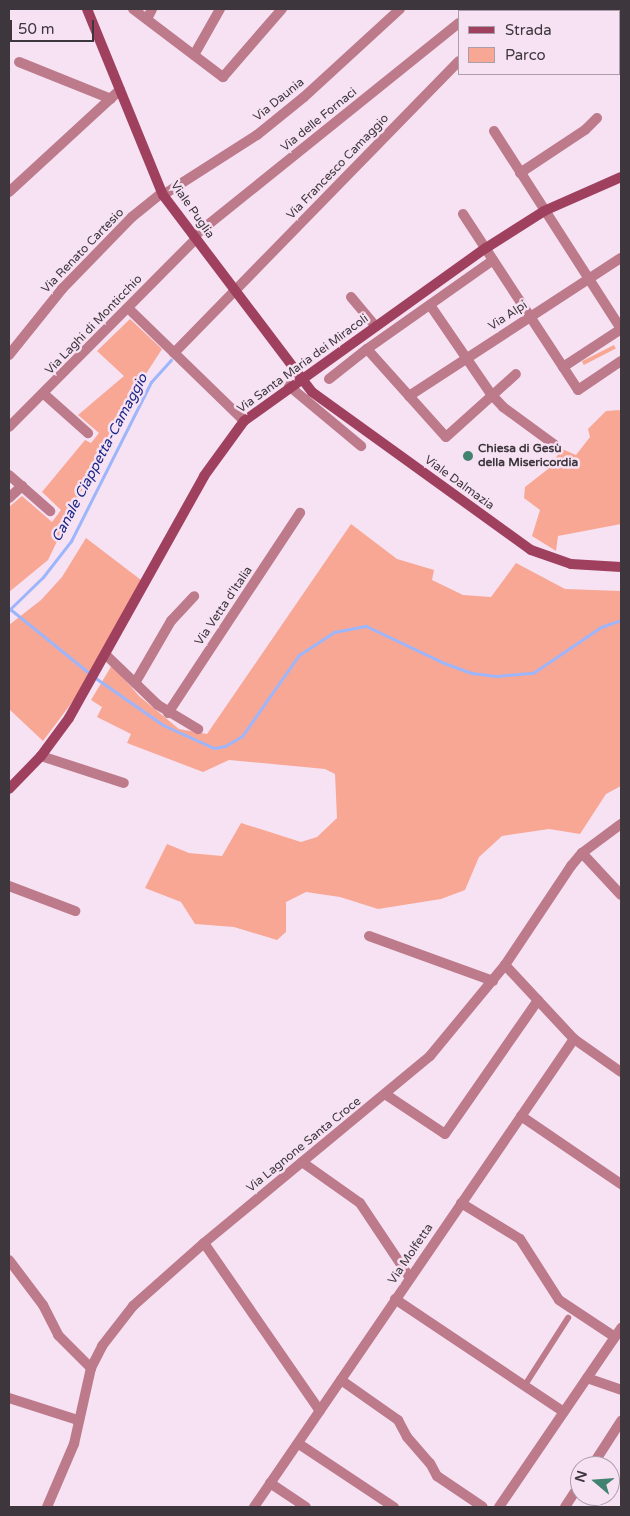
<!DOCTYPE html>
<html>
<head>
<meta charset="utf-8">
<style>
	body { margin:0 }
	#map { position:relative; width:630px; height:1516px; overflow:hidden; background:#f6e2f3; font-family:"Varela Round",sans-serif }
	div>[style] { position:absolute }
	[style*='--x'] { left:calc(var(--x)*1px); top:calc(var(--y)*1px); width:calc(var(--w)*1px); rotate:calc(var(--a)*1deg) }
	.green>* { inset:0; background:#f8a794; transform-origin:0 0 }
	.stream>* { height:3px; margin:-1.5px; padding:0 1.5px; transform-origin:1.5px; border-radius:1.5px; background:#9db6fb }
	.lane>* { height:6px; margin:-3px; padding:0 3px; transform-origin:3px; border-radius:3px; background:#bc7a8b }
	.street>* { height:10px; margin:-5px; padding:0 5px; transform-origin:5px; border-radius:5px; background:#bc7a8b }
	.secondary>* { height:10px; margin:-5px; padding:0 5px; transform-origin:5px; border-radius:5px; background:#9f405f }
	.dots>* { width:14px; height:14px; translate:-50% -50%; box-sizing:border-box; border:2px solid #f6e2f3; border-radius:50% }
	span { translate:-50% -50%; white-space:nowrap; text-align:center; line-height:1.15; -webkit-text-stroke:5px #f6e2f3; paint-order:stroke }
	.street-label { font-size:12px; color:#3e363d }
	.poi-label { font-size:12px; color:#3e363d; font-weight:700 }
	.left { translate:0 -50%; text-align:left }
	.water-label { font-size:14px; color:#1a2888; font-style:italic }
	.frame { position:absolute; inset:0; border:10px solid #3e363d; pointer-events:none }
	.legend { position:absolute; left:458px; top:10px; width:162px; height:65px; box-sizing:border-box; background:#f6e2f3; border:1px solid #ac9daa; margin:0; padding:6px 9px; list-style:none; font-size:15px; color:#3e363d }
	.legend li { display:flex; align-items:center; gap:10px; height:25px }
	.legend b { width:25px; border:1px solid #ac9daa }
	.north { position:absolute; left:570px; top:1456px; width:50px; height:50px; box-sizing:border-box; background:#f6e2f3; border:1px solid #ac9daa; border-radius:50%; rotate:288deg; font-size:14px; font-weight:700; line-height:20px; text-align:center; color:#3e363d }
	.north::after { content:''; display:block; margin:auto; width:18px; height:22px; background:#418271; clip-path:polygon(50% 0,100% 100%,50% 72%,0 100%) }
	.scale { position:absolute; left:10px; top:20px; width:84px; height:22px; box-sizing:border-box; border:2px solid #3e363d; border-top:0; padding-left:6px; font-size:15px; line-height:18px; white-space:nowrap; color:#3e363d; -webkit-text-stroke:4px #f6e2f3; paint-order:stroke }
</style>
</head>
<body>
<div id="map">
	<div class="green">
		<div style="clip-path:polygon(130px 319px,162px 349px,115px 422px,48px 560px,9px 592px,9px 507px,22px 496px,52px 522px,61px 510px,42px 492px,85px 440px,91px 443px,99px 433px,78px 415px,124px 376px,97px 351px)"></div>
		<div style="left:614px;top:345px;width:4px;height:36px;rotate:63deg"></div>
		<div style="clip-path:polygon(619px 410px,621px 412px,621px 524px,558px 536px,556px 551px,532px 536px,540px 510px,524px 498px,525px 487px,548px 469px,562px 449px,576px 455px,590px 437px,588px 429px,606px 411px)"></div>
		<div style="clip-path:polygon(351px 524px,397px 559px,434px 570px,432px 580px,463px 595px,491px 597px,516px 563px,565px 589px,621px 591px,621px 786px,606px 794px,580px 834px,549px 829px,502px 836px,479px 857px,465px 890px,441px 899px,378px 909px,340px 897px,306px 892px,286px 902px,286px 932px,277px 940px,234px 927px,195px 924px,181px 902px,145px 888px,167px 844px,189px 853px,222px 856px,241px 823px,301px 842px,317px 837px,337px 818px,335px 774px,325px 769px,229px 760px,203px 772px,127px 743px,131px 734px,97px 717px,102px 707px,91px 700px,112px 665px,139px 696px,179px 729px,207px 734px)"></div>
		<div style="clip-path:polygon(86px 538px,141px 580px,82px 689px,43px 741px,9px 709px,9px 625px,41px 600px,62px 577px)"></div>
	</div>
	<div class="stream">
		<div style="--x:10;--y:609;--w:108;--a:39"></div>
		<div style="--x:94;--y:677;--w:84;--a:34.8"></div>
		<div style="--x:163;--y:725;--w:56;--a:24.3"></div>
		<div style="--x:214;--y:748;--w:11;--a:-10"></div>
		<div style="--x:225;--y:746;--w:20;--a:-30"></div>
		<div style="--x:242;--y:736;--w:99;--a:-54.9"></div>
		<div style="--x:299;--y:655;--w:42;--a:-33.3"></div>
		<div style="--x:334;--y:632;--w:33;--a:-11"></div>
		<div style="--x:366;--y:626;--w:86;--a:25.4"></div>
		<div style="--x:444;--y:663;--w:30;--a:20"></div>
		<div style="--x:472;--y:673;--w:24;--a:7"></div>
		<div style="--x:496;--y:676;--w:37;--a:-5"></div>
		<div style="--x:533;--y:673;--w:82;--a:-34.1"></div>
		<div style="--x:601;--y:627;--w:21;--a:-19"></div>
		<div style="--x:9;--y:610;--w:47;--a:-44.1"></div>
		<div style="--x:43;--y:577;--w:46;--a:-52.1"></div>
		<div style="--x:71;--y:541;--w:178;--a:-63.3"></div>
		<div style="--x:151;--y:382;--w:30;--a:-48"></div>
	</div>
	<div class="lane">
		<div style="--x:525;--y:1385;--w:80;--a:-57.3"></div>
	</div>
	<div class="street">
		<div style="--x:133;--y:9;--w:113;--a:37.1"></div>
		<div style="--x:223;--y:77;--w:90;--a:-49.1"></div>
		<div style="--x:473;--y:11;--w:4;--a:-34"></div>
		<div style="--x:506;--y:11;--w:4;--a:-34"></div>
		<div style="--x:147;--y:19;--w:11;--a:-63"></div>
		<div style="--x:194;--y:55;--w:53;--a:-60.5"></div>
		<div style="--x:19;--y:62;--w:99;--a:21.9"></div>
		<div style="--x:494;--y:131;--w:235;--a:57.3"></div>
		<div style="--x:520;--y:173;--w:78;--a:-33.5"></div>
		<div style="--x:585;--y:130;--w:17;--a:-45"></div>
		<div style="--x:9;--y:192;--w:151;--a:-42.6"></div>
		<div style="--x:163;--y:195;--w:112;--a:-32.6"></div>
		<div style="--x:257;--y:135;--w:60;--a:-39"></div>
		<div style="--x:304;--y:97;--w:130;--a:-42.5"></div>
		<div style="--x:463;--y:214;--w:210;--a:56.8"></div>
		<div style="--x:578;--y:390;--w:52;--a:-34"></div>
		<div style="--x:194;--y:236;--w:340;--a:-38.8"></div>
		<div style="--x:351;--y:297;--w:38;--a:50"></div>
		<div style="--x:430;--y:305;--w:108;--a:55.6"></div>
		<div style="--x:491;--y:394;--w:18;--a:47"></div>
		<div style="--x:503;--y:407;--w:64;--a:36.2"></div>
		<div style="--x:128;--y:308;--w:162;--a:44.2"></div>
		<div style="--x:367;--y:349;--w:118;--a:48.1"></div>
		<div style="--x:446;--y:437;--w:94;--a:-42"></div>
		<div style="--x:174;--y:353;--w:408;--a:-45.7"></div>
		<div style="--x:9;--y:355;--w:85;--a:-51.2"></div>
		<div style="--x:62;--y:289;--w:100;--a:-45.8"></div>
		<div style="--x:132;--y:217;--w:38;--a:-39"></div>
		<div style="--x:563;--y:367;--w:69;--a:-33.2"></div>
		<div style="--x:329;--y:379;--w:48;--a:-38.3"></div>
		<div style="--x:367;--y:349;--w:154;--a:-35.2"></div>
		<div style="--x:289;--y:386;--w:94;--a:39.8"></div>
		<div style="--x:44;--y:394;--w:59;--a:41.6"></div>
		<div style="--x:409;--y:396;--w:253;--a:-33.1"></div>
		<div style="--x:9;--y:427;--w:265;--a:-45.2"></div>
		<div style="--x:9;--y:475;--w:55;--a:41.3"></div>
		<div style="--x:9;--y:498;--w:18;--a:-43"></div>
		<div style="--x:106;--y:655;--w:72;--a:43.9"></div>
		<div style="--x:158;--y:705;--w:47;--a:31"></div>
		<div style="--x:135;--y:683;--w:72;--a:-59.9"></div>
		<div style="--x:171;--y:621;--w:34;--a:-47"></div>
		<div style="--x:168;--y:713;--w:240;--a:-56.6"></div>
		<div style="--x:41;--y:756;--w:87;--a:18"></div>
		<div style="--x:582;--y:853;--w:57;--a:47.1"></div>
		<div style="--x:9;--y:886;--w:71;--a:20.7"></div>
		<div style="--x:369;--y:936;--w:132;--a:19.9"></div>
		<div style="--x:505;--y:965;--w:101;--a:47"></div>
		<div style="--x:574;--y:1039;--w:57;--a:35.1"></div>
		<div style="--x:385;--y:1094;--w:72;--a:33.7"></div>
		<div style="--x:445;--y:1134;--w:163;--a:-55.2"></div>
		<div style="--x:521;--y:1116;--w:121;--a:34.2"></div>
		<div style="--x:302;--y:1162;--w:71;--a:35.3"></div>
		<div style="--x:360;--y:1203;--w:90;--a:56.3"></div>
		<div style="--x:461;--y:1203;--w:69;--a:31.4"></div>
		<div style="--x:520;--y:1239;--w:72;--a:57.4"></div>
		<div style="--x:559;--y:1300;--w:67;--a:33.5"></div>
		<div style="--x:204;--y:1243;--w:204;--a:55.4"></div>
		<div style="--x:9;--y:1260;--w:56;--a:52.9"></div>
		<div style="--x:43;--y:1305;--w:34;--a:63"></div>
		<div style="--x:58;--y:1335;--w:47;--a:45"></div>
		<div style="--x:395;--y:1299;--w:203;--a:33.8"></div>
		<div style="--x:587;--y:1378;--w:36;--a:19"></div>
		<div style="--x:341;--y:1380;--w:70;--a:35.1"></div>
		<div style="--x:398;--y:1420;--w:19;--a:62"></div>
		<div style="--x:407;--y:1437;--w:35;--a:49"></div>
		<div style="--x:430;--y:1463;--w:15;--a:62"></div>
		<div style="--x:437;--y:1476;--w:55;--a:34"></div>
		<div style="--x:9;--y:1398;--w:72;--a:17.7"></div>
		<div style="--x:299;--y:1444;--w:114;--a:33.6"></div>
		<div style="--x:592;--y:1466;--w:54;--a:-57.2"></div>
		<div style="--x:270;--y:1483;--w:43;--a:33.7"></div>
		<div style="--x:47;--y:1507;--w:69;--a:-66.8"></div>
		<div style="--x:74;--y:1444;--w:78;--a:-77.4"></div>
		<div style="--x:91;--y:1368;--w:25;--a:-63"></div>
		<div style="--x:102;--y:1346;--w:51;--a:-52.2"></div>
		<div style="--x:133;--y:1306;--w:95;--a:-41.6"></div>
		<div style="--x:204;--y:1243;--w:293;--a:-39.6"></div>
		<div style="--x:430;--y:1056;--w:118;--a:-50.5"></div>
		<div style="--x:505;--y:965;--w:119;--a:-56.3"></div>
		<div style="--x:571;--y:866;--w:17;--a:-50"></div>
		<div style="--x:582;--y:853;--w:49;--a:-36.6"></div>
		<div style="--x:254;--y:1507;--w:567;--a:-55.64"></div>
		<div style="--x:499;--y:1507;--w:217;--a:-55.7"></div>
		<div style="--x:565;--y:1507;--w:27;--a:-57"></div>
	</div>
	<div class="secondary">
		<div style="--x:87;--y:9;--w:201;--a:67.8"></div>
		<div style="--x:163;--y:195;--w:247;--a:52.9"></div>
		<div style="--x:312;--y:392;--w:270;--a:35.8"></div>
		<div style="--x:531;--y:550;--w:42;--a:19.3"></div>
		<div style="--x:571;--y:564;--w:50;--a:3.4"></div>
		<div style="--x:9;--y:789;--w:46;--a:-45.9"></div>
		<div style="--x:41;--y:756;--w:47;--a:-53.6"></div>
		<div style="--x:69;--y:718;--w:277;--a:-60.8"></div>
		<div style="--x:204;--y:476;--w:68;--a:-54"></div>
		<div style="--x:244;--y:421;--w:297;--a:-35.6"></div>
		<div style="--x:486;--y:248;--w:69;--a:-32.5"></div>
		<div style="--x:544;--y:211;--w:84;--a:-23.8"></div>
	</div>
	<div class="dots">
		<div style="left:468px;top:456px;background:#418271"></div>
	</div>
	<div class="street-label">
		<span style="left:279px;top:100px;rotate:-39deg">Via Daunia</span>
		<span style="left:319px;top:120px;rotate:-39deg">Via delle Fornaci</span>
		<span style="left:338px;top:167px;rotate:-46deg">Via Francesco Camaggio</span>
		<span style="left:192px;top:210px;rotate:55deg">Viale Puglia</span>
		<span style="left:83px;top:251px;rotate:-46deg">Via Renato Cartesio</span>
		<span style="left:508px;top:316px;rotate:-33deg">Via Alpi</span>
		<span style="left:94px;top:325px;rotate:-46deg">Via Laghi di Monticchio</span>
		<span style="left:303px;top:364px;rotate:-36deg">Via Santa Maria dei Miracoli</span>
		<span style="left:459px;top:483px;rotate:36deg">Viale Dalmazia</span>
		<span style="left:224px;top:606px;rotate:-56deg">Via Vetta d'Italia</span>
		<span style="left:304px;top:1145px;rotate:-39deg">Via Lagnone Santa Croce</span>
		<span style="left:411px;top:1254px;rotate:-56deg">Via Molfetta</span>
	</div>
	<div class="poi-label">
		<span class="left" style="left:478px;top:456px">Chiesa di Gesù<br>della Misericordia</span>
	</div>
	<div class="water-label">
		<span style="left:100px;top:458px;rotate:-62deg">Canale Ciappetta-Camaggio</span>
	</div>
	<div class="frame"></div>
	<ul class="legend">
	<li><b style="height:6px;background:#9f405f"></b>Strada</li>
	<li><b style="height:14px;background:#f8a794"></b>Parco</li>
	</ul>
	<div class="north">N</div>
	<div class="scale">50 m</div>
</div>
</body>
</html>
